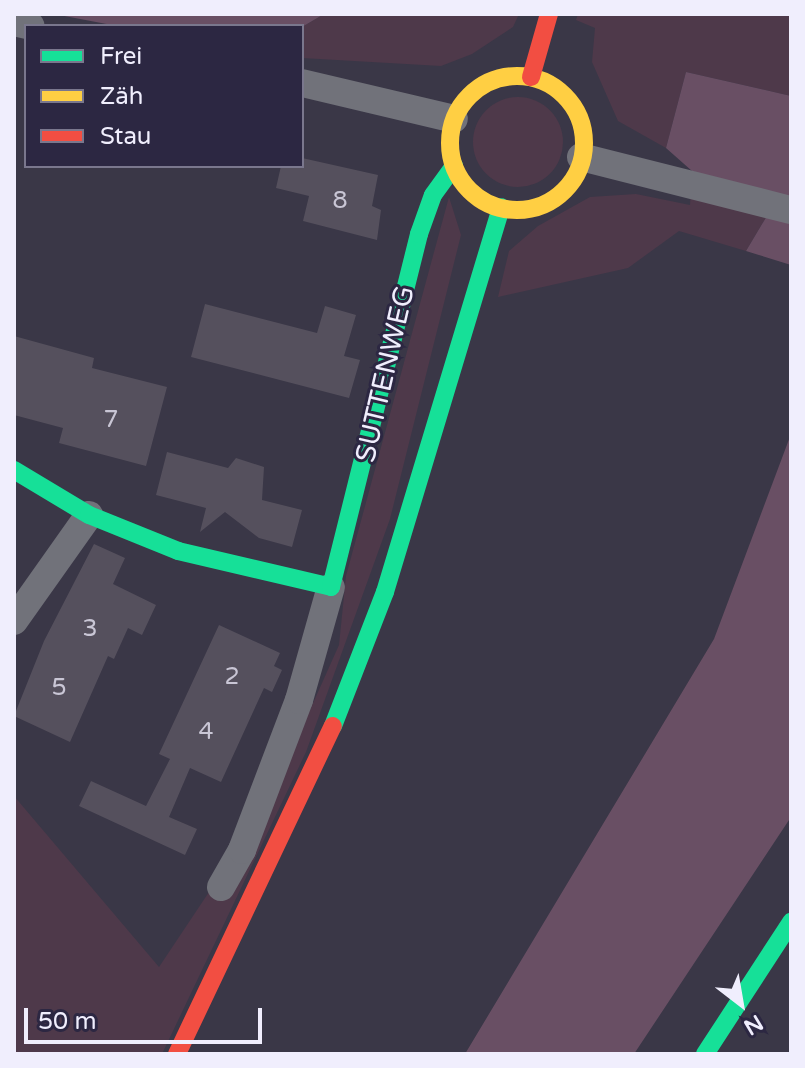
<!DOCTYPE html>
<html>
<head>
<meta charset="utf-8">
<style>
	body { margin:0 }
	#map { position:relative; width:805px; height:1068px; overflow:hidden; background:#3a3747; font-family:"Varela Round",sans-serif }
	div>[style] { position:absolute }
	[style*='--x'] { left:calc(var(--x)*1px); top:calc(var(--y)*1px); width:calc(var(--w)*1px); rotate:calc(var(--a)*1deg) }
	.green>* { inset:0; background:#4e394a }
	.round { border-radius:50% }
	.forest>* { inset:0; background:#694f64 }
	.building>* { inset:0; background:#55505d }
	.street>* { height:28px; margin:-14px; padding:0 14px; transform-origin:14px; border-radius:14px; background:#71727a }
	.fast>* { height:18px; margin:-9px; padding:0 9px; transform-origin:9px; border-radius:9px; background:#16e098 }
	.slow>* { height:18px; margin:-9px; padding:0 9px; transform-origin:9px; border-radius:9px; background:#ffcf43 }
	.slow>.ring { margin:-9px; padding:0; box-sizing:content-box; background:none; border:18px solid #ffcf43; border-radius:50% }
	.jam>* { height:18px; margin:-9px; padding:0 9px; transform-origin:9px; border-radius:9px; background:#f24e42 }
	span { translate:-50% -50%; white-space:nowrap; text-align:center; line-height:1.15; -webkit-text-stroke:6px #2c2742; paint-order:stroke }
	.number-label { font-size:24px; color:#c9c6d5 }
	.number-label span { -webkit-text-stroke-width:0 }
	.street-label { font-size:28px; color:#f0eefd }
	.frame { position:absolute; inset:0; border:16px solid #f0eefd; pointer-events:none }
	.legend { position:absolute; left:24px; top:24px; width:280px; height:144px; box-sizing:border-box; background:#2c2742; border:2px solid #7a778d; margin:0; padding:10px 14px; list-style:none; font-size:24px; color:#f0eefd }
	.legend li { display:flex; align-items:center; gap:16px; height:40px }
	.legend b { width:40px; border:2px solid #7a778d }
	.north { position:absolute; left:701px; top:964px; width:80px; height:80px; -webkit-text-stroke:6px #2c2742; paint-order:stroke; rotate:149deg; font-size:22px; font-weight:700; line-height:32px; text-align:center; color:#f0eefd }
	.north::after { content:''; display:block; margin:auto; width:28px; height:36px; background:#f0eefd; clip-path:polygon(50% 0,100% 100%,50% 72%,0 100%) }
	.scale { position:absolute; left:24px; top:1008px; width:238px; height:36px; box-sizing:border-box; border:4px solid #f0eefd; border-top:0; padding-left:10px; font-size:24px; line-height:28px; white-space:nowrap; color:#f0eefd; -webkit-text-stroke:6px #2c2742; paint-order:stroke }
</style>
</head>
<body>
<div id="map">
	<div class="green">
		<div style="clip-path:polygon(324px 14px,519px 14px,513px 27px,472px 54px,441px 66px,302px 58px,302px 27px)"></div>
		<div style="clip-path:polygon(578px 14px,791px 14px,791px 96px,686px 72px,666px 148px,618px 121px,592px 62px,595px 28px,576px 20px)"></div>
		<div class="round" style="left:473px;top:97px;width:90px;height:90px"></div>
		<div style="clip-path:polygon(692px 171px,777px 199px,746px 251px,679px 231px,628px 268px,498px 297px,509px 251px,538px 226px,590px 197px,636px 194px,690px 205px)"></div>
		<div style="clip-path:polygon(449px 197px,461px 235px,390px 519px,306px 752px,162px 1054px,14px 1054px,14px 796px,159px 967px,217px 880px,251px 842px,339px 645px,346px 576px)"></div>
	</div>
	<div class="forest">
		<div style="clip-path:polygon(54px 14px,324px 14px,302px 27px,117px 26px)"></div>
		<div style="clip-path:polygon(686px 72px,791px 96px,791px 265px,746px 251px,777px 199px,692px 171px,666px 148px)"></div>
		<div style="clip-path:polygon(791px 434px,791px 817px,634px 1054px,465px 1054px,714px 639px)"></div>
	</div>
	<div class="building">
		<div style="clip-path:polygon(302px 158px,378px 175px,372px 206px,381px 210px,377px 240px,303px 221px,309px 196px,276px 188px,281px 166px,302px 166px)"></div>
		<div style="clip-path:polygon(205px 304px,317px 333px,325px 306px,356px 315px,344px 356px,360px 360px,349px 398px,191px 357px)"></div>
		<div style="clip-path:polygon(14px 336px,94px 358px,92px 368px,167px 387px,146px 466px,59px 443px,63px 428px,14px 415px)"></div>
		<div style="clip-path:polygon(167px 452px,228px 468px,236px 458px,264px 467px,262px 500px,302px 510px,292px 547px,259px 538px,225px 512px,200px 532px,206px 508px,156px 495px)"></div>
		<div style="clip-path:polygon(94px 544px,125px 558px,113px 584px,156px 605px,142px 635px,128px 628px,114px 659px,108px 656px,70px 742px,14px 716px,44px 641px)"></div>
		<div style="clip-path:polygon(219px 625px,280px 653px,274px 666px,282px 670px,272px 692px,264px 688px,221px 782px,190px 768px,169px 817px,197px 829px,185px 855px,79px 806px,91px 781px,146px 806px,170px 759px,159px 754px)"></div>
	</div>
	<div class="street">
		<div style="--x:14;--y:22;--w:17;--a:13"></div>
		<div style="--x:302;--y:83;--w:156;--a:13.3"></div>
		<div style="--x:581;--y:157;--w:217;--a:14.2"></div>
		<div style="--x:14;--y:621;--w:130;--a:-54.7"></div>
		<div style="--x:221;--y:887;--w:43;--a:-60.4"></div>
		<div style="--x:242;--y:850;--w:160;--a:-69.2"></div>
		<div style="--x:299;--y:700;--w:117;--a:-74.2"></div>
	</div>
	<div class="fast">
		<div style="--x:14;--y:470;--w:87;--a:31"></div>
		<div style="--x:89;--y:515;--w:96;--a:22"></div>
		<div style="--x:178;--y:551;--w:157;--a:13.2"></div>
		<div style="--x:331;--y:587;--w:364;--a:-76"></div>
		<div style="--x:419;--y:234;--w:41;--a:-70.3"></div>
		<div style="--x:433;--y:195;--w:36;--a:-54"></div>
		<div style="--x:333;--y:726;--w:144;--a:-68.8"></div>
		<div style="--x:385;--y:592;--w:402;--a:-73.2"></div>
		<div style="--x:705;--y:1054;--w:158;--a:-56.9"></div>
	</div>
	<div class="slow">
		<div class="ring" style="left:450px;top:76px;width:116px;height:116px"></div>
	</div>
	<div class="jam">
		<div style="--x:531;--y:77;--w:66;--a:-74.1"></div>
		<div style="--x:177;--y:1054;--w:363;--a:-64.6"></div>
	</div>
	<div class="number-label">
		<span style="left:340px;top:201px">8</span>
		<span style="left:111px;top:420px">7</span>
		<span style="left:90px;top:629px">3</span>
		<span style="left:232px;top:677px">2</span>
		<span style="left:59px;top:688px">5</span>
		<span style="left:206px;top:732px">4</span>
	</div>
	<div class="street-label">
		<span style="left:385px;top:374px;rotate:-77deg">SUTTENWEG</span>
	</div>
	<div class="frame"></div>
	<ul class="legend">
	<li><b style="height:10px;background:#16e098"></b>Frei</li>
	<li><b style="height:10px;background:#ffcf43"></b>Zäh</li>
	<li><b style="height:10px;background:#f24e42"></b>Stau</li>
	</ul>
	<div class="north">N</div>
	<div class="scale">50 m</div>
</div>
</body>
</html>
